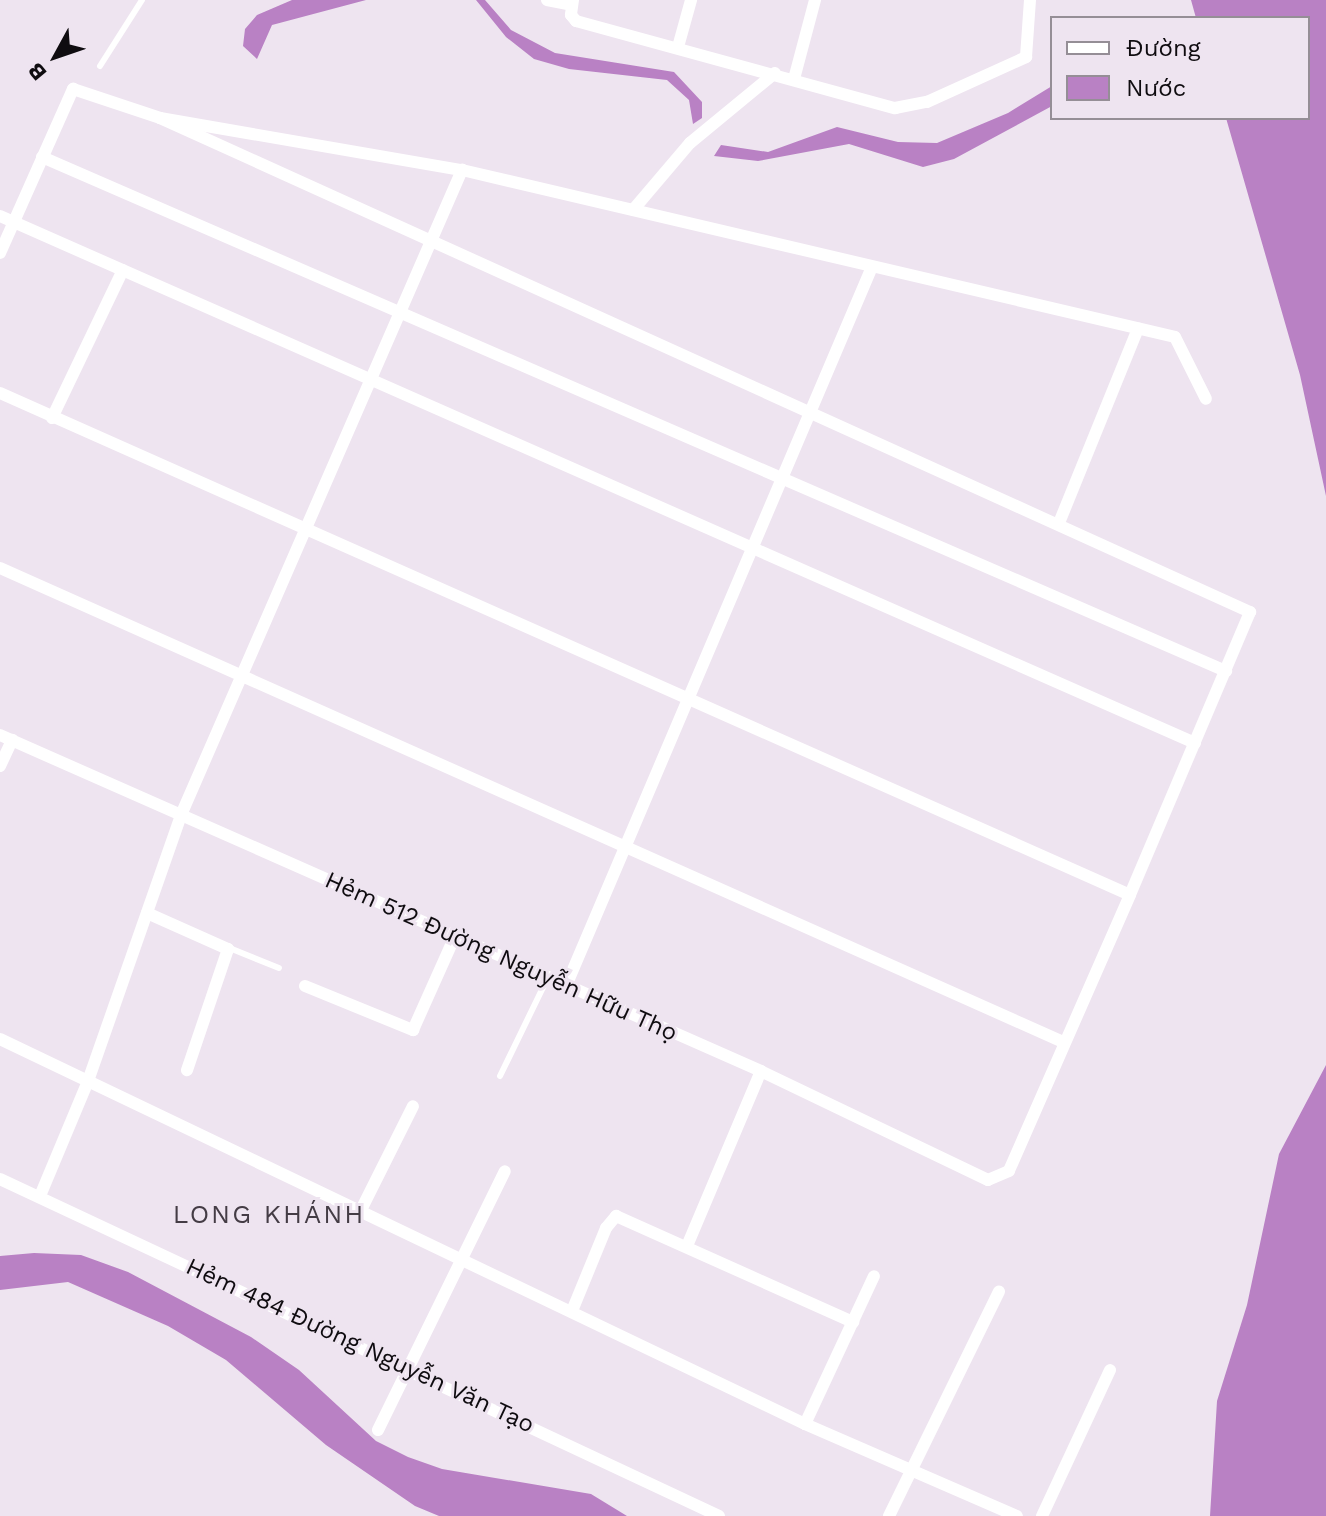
<!DOCTYPE html>
<html>
<head>
<meta charset="utf-8">
<style>
	body { margin:0 }
	#map { position:relative; width:1326px; height:1516px; overflow:hidden; background:#eee4f0; font-family:"Work Sans",sans-serif }
	div>[style] { position:absolute }
	[style*='--x'] { left:calc(var(--x)*1px); top:calc(var(--y)*1px); width:calc(var(--w)*1px); rotate:calc(var(--a)*1deg) }
	.water>* { inset:0; background:#b981c4 }
	.lane>* { height:6px; margin:-3px; padding:0 3px; transform-origin:3px; border-radius:3px; background:#fff }
	.street>* { height:12px; margin:-6px; padding:0 6px; transform-origin:6px; border-radius:6px; background:#fff }
	span { translate:-50% -50%; white-space:nowrap; text-align:center; line-height:1.15; -webkit-text-stroke:6px #eee4f0; paint-order:stroke }
	.street-label { font-size:24px; color:#0f0c10 }
	.neighbourhood-label { font-size:26px; color:#443c45; letter-spacing:2px }
	.legend { position:absolute; left:1050px; top:16px; width:260px; height:104px; box-sizing:border-box; background:#eee4f0; border:2px solid #958e96; margin:0; padding:10px 14px; list-style:none; font-size:24px; color:#0f0c10 }
	.legend li { display:flex; align-items:center; gap:16px; height:40px }
	.legend b { width:40px; border:2px solid #958e96 }
	.north { position:absolute; left:16px; top:16px; width:80px; height:80px; -webkit-text-stroke:6px #eee4f0; paint-order:stroke; rotate:230deg; font-size:22px; font-weight:700; line-height:32px; text-align:center; color:#0f0c10 }
	.north::after { content:''; display:block; margin:auto; width:28px; height:36px; background:#0f0c10; clip-path:polygon(50% 0,100% 100%,50% 72%,0 100%) }
</style>
</head>
<body>
<div id="map">
	<div class="water">
		<div style="clip-path:polygon(292px 0,366px 0,272px 25px,257px 59px,243px 46px,245px 29px,257px 15px)"></div>
		<div style="clip-path:polygon(476px 0,485px 0,511px 30px,555px 53px,674px 72px,702px 102px,702px 118px,693px 124px,689px 100px,667px 80px,569px 69px,534px 59px,506px 37px)"></div>
		<div style="clip-path:polygon(1191px 0,1326px 0,1326px 496px,1300px 375px,1226px 118px,1308px 118px,1308px 18px,1196px 18px)"></div>
		<div style="clip-path:polygon(1052px 86px,1052px 106px,954px 159px,923px 167px,849px 144px,758px 161px,714px 156px,721px 145px,768px 152px,837px 127px,898px 142px,937px 143px,1008px 113px)"></div>
		<div style="clip-path:polygon(1326px 1065px,1326px 1516px,1210px 1516px,1217px 1401px,1247px 1305px,1279px 1154px)"></div>
		<div style="clip-path:polygon(34px 1253px,81px 1255px,128px 1272px,251px 1337px,299px 1370px,376px 1441px,408px 1457px,442px 1469px,591px 1494px,627px 1516px,439px 1516px,415px 1506px,326px 1445px,226px 1360px,168px 1326px,68px 1282px,0 1290px,0 1256px)"></div>
	</div>
	<div class="lane">
		<div style="--x:100;--y:66;--w:78;--a:-57.5"></div>
		<div style="--x:227;--y:947;--w:56;--a:22"></div>
		<div style="--x:500;--y:1076;--w:110;--a:-64.1"></div>
	</div>
	<div class="street">
		<div style="--x:547;--y:0;--w:25;--a:11"></div>
		<div style="--x:573;--y:0;--w:15;--a:98"></div>
		<div style="--x:571;--y:15;--w:8;--a:50"></div>
		<div style="--x:576;--y:21;--w:331;--a:15.3"></div>
		<div style="--x:895;--y:108;--w:33;--a:-11"></div>
		<div style="--x:927;--y:102;--w:109;--a:-24.4"></div>
		<div style="--x:1026;--y:57;--w:57;--a:-86"></div>
		<div style="--x:678;--y:47;--w:49;--a:-74.5"></div>
		<div style="--x:794;--y:79;--w:82;--a:-75.1"></div>
		<div style="--x:160;--y:118;--w:1197;--a:24.38"></div>
		<div style="--x:1250;--y:612;--w:307;--a:113"></div>
		<div style="--x:42;--y:157;--w:1291;--a:23.47"></div>
		<div style="--x:633;--y:210;--w:88;--a:-49.6"></div>
		<div style="--x:690;--y:143;--w:110;--a:-39.5"></div>
		<div style="--x:0;--y:216;--w:1306;--a:23.8"></div>
		<div style="--x:0;--y:253;--w:180;--a:-66"></div>
		<div style="--x:73;--y:89;--w:92;--a:18.4"></div>
		<div style="--x:160;--y:118;--w:306;--a:9.8"></div>
		<div style="--x:462;--y:170;--w:732;--a:13.18"></div>
		<div style="--x:1175;--y:337;--w:69;--a:63.4"></div>
		<div style="--x:0;--y:393;--w:1236;--a:23.95"></div>
		<div style="--x:1130;--y:895;--w:301;--a:113.7"></div>
		<div style="--x:1009;--y:1171;--w:23;--a:157"></div>
		<div style="--x:988;--y:1180;--w:252;--a:-154.4"></div>
		<div style="--x:761;--y:1071;--w:832;--a:-156.18"></div>
		<div style="--x:52;--y:418;--w:164;--a:-64.4"></div>
		<div style="--x:1059;--y:523;--w:210;--a:-67.9"></div>
		<div style="--x:0;--y:568;--w:1164;--a:24.03"></div>
		<div style="--x:0;--y:766;--w:29;--a:-65"></div>
		<div style="--x:147;--y:913;--w:89;--a:24"></div>
		<div style="--x:228;--y:949;--w:128;--a:108.7"></div>
		<div style="--x:305;--y:986;--w:117;--a:22.2"></div>
		<div style="--x:413;--y:1030;--w:103;--a:-65.9"></div>
		<div style="--x:566;--y:986;--w:781;--a:-66.95"></div>
		<div style="--x:0;--y:1039;--w:892;--a:25.56"></div>
		<div style="--x:805;--y:1424;--w:231;--a:23.5"></div>
		<div style="--x:0;--y:1179;--w:794;--a:25.11"></div>
		<div style="--x:40;--y:1196;--w:125;--a:-67.3"></div>
		<div style="--x:88;--y:1081;--w:282;--a:-70.7"></div>
		<div style="--x:181;--y:815;--w:704;--a:-66.46"></div>
		<div style="--x:361;--y:1210;--w:116;--a:-63.4"></div>
		<div style="--x:687;--y:1246;--w:190;--a:-67.1"></div>
		<div style="--x:572;--y:1311;--w:90;--a:-67.7"></div>
		<div style="--x:606;--y:1228;--w:16;--a:-50"></div>
		<div style="--x:616;--y:1216;--w:260;--a:24.1"></div>
		<div style="--x:805;--y:1424;--w:163;--a:-65"></div>
		<div style="--x:378;--y:1430;--w:288;--a:-63.9"></div>
		<div style="--x:889;--y:1516;--w:250;--a:-63.9"></div>
		<div style="--x:1042;--y:1516;--w:161;--a:-65"></div>
	</div>
	<div class="street-label">
		<span style="left:501px;top:957px;rotate:24deg">Hẻm 512 Đường Nguyễn Hữu Thọ</span>
		<span style="left:360px;top:1346px;rotate:25deg">Hẻm 484 Đường Nguyễn Văn Tạo</span>
	</div>
	<div class="neighbourhood-label">
		<span style="left:269px;top:1215px">LONG KHÁNH</span>
	</div>
	<ul class="legend">
	<li><b style="height:10px;background:#fff"></b>Đường</li>
	<li><b style="height:22px;background:#b981c4"></b>Nước</li>
	</ul>
	<div class="north">B</div>
</div>
</body>
</html>
